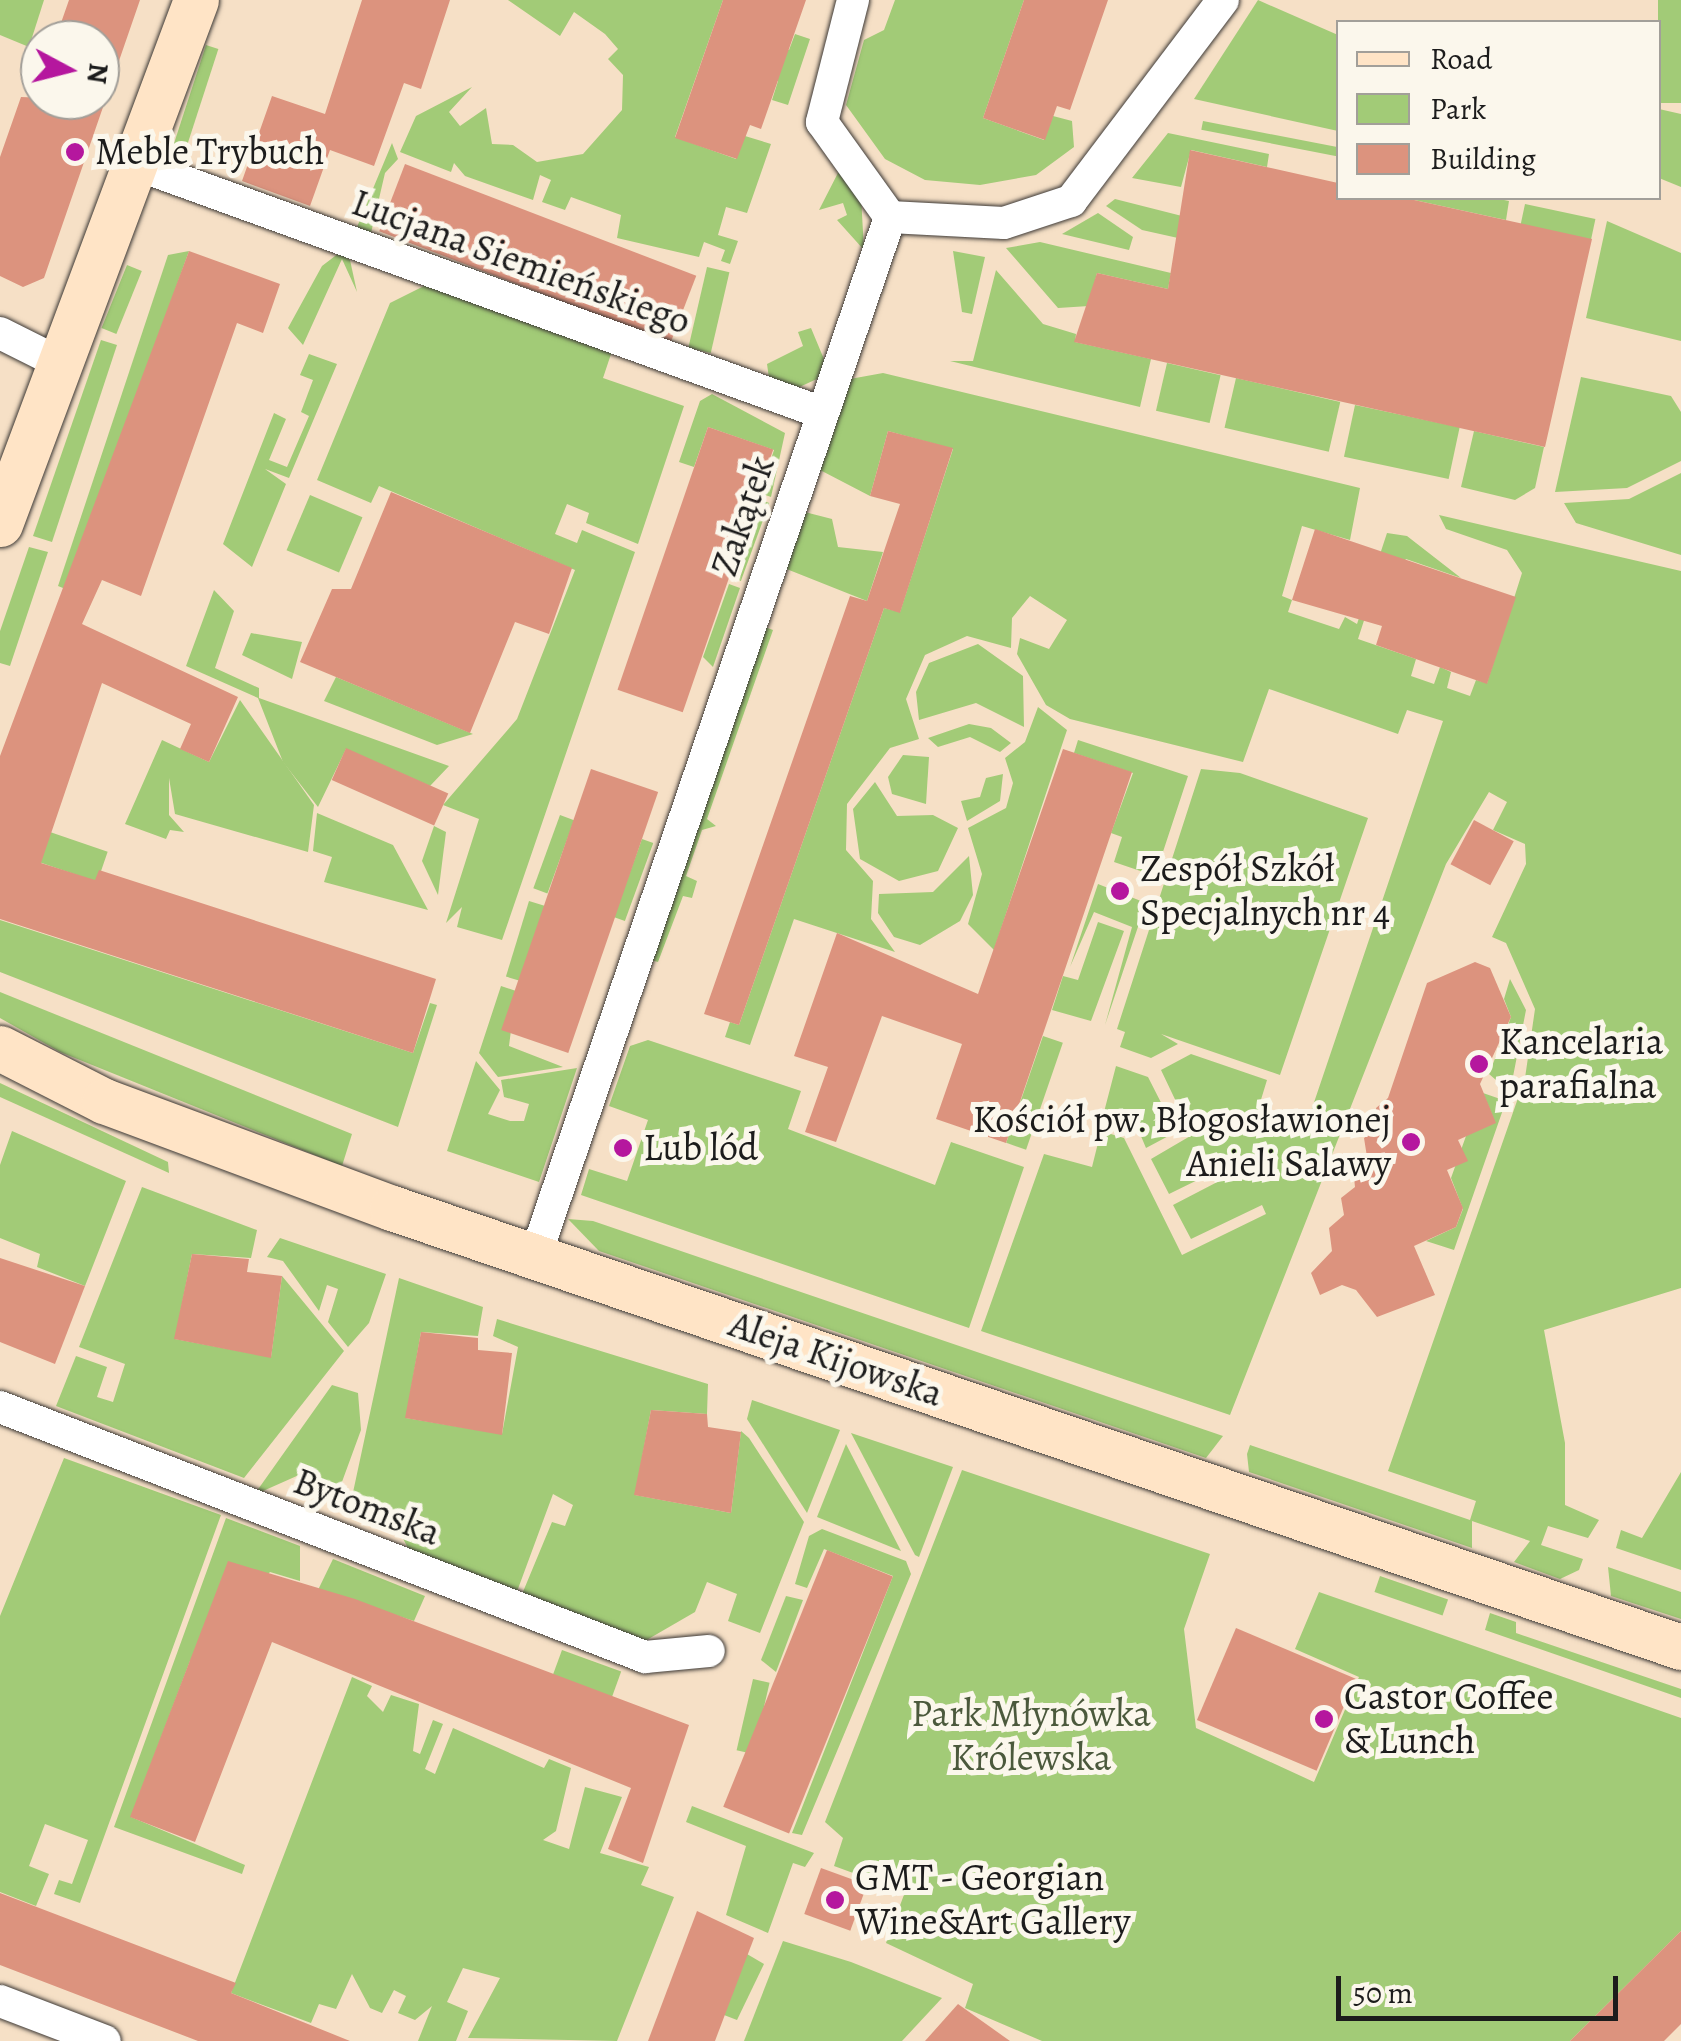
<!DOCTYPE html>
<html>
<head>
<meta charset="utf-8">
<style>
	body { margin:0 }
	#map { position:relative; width:1681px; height:2041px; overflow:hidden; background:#f6e0c6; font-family:Alegreya,serif }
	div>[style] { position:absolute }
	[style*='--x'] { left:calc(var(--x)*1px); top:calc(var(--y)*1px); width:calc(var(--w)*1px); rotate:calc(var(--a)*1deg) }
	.green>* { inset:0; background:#a2cb77; transform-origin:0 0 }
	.building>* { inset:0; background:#dc937e; transform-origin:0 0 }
	.roads { filter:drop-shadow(0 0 2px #3d3936) drop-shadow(0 0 2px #3d3936) }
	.street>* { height:32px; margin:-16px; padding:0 16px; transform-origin:16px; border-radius:16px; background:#fff }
	.secondary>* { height:45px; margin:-22.5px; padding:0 22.5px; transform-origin:22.5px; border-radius:22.5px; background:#ffe4c6 }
	.dots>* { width:28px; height:28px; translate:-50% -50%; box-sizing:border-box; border:5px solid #fbf7ec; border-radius:50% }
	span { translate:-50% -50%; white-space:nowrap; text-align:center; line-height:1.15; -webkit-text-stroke:10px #fbf7ec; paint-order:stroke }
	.poi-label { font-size:38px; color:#1c1c1c }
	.left { translate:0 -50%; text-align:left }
	.right { translate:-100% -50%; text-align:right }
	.street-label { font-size:38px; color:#1c1c1c }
	.park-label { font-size:38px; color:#4b593c }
	.legend { position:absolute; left:1336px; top:20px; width:325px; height:180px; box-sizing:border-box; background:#fbf7ec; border:2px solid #a29f99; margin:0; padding:12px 18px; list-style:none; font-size:30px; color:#1c1c1c }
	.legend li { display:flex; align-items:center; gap:20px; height:50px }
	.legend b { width:50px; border:2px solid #a29f99 }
	.north { position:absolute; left:20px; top:20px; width:100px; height:100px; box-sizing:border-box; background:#fbf7ec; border:2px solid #a29f99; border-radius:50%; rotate:97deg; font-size:28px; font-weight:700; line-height:40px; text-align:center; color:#1c1c1c }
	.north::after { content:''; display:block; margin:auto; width:35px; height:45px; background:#b5179e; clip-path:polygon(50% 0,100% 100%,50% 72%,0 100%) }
	.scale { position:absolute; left:1336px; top:1976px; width:282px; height:45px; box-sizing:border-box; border:5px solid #1c1c1c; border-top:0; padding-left:12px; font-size:30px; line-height:35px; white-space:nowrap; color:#1c1c1c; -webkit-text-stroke:8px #fbf7ec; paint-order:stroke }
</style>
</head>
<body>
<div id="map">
	<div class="green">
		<div style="clip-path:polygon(0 0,44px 0,29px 47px,0 35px)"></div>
		<div style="clip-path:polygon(508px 0,723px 0,675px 137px,736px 159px,745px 136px,771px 144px,747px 213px,726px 207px,718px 235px,738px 241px,730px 264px,721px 261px,725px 250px,704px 242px,699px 257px,617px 238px,621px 215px,571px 197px,565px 210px,542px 202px,551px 180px,540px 175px,533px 200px,465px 176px,454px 163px,451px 172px,400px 152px,416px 116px,472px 87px,449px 112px,460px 126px,486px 108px,492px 144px,513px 145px,537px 162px,583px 154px,622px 110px,623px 75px,608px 59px,618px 49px,605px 34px,574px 12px,560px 36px)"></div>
		<div style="clip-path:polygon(895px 0,1024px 0,983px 118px,1044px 140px,1053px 116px,1072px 121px,1074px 147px,1036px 175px,980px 185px,925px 180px,885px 159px,846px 105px,864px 40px,884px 30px)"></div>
		<div style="clip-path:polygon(1258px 0,1338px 35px,1338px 131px,1194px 99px)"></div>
		<div style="left:1658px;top:0;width:23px;height:103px"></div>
		<div style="clip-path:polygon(795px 34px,810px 39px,788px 105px,772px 100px,778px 81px,765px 77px,775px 47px,789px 50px)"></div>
		<div style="left:206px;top:45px;width:13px;height:110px;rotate:18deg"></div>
		<div style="clip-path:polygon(1659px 109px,1681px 114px,1681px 187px,1659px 178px)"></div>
		<div style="left:1203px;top:121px;width:138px;height:9px;rotate:11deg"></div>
		<div style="clip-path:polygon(1168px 133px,1269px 154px,1267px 167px,1191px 150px,1181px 187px,1132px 178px)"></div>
		<div style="clip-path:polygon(392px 143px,398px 159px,385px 173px,371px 233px,357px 227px)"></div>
		<div style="clip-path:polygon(840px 169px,861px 196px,864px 250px,837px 220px,847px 215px,843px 203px,819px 210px)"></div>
		<div style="clip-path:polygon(1405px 198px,1494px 198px,1509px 201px,1506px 220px)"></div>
		<div style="clip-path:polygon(1115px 199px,1182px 216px,1178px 238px,1142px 230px,1106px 206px)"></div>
		<div style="left:1525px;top:204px;width:72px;height:21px;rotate:12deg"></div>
		<div style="clip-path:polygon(1098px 213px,1133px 237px,1129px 250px,1062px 234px)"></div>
		<div style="clip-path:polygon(1607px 221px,1681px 253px,1681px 341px,1586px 318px)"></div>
		<div style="clip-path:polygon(1040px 242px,1171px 273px,1168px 289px,1097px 273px,1089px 306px,1058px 308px,1006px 248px)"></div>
		<div style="clip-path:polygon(189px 251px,68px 590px,58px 586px,168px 255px)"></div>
		<div style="clip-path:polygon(953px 251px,985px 257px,972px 314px,962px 312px)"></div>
		<div style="clip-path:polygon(339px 253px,350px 260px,357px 292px,342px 259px,303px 345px,288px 328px,322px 266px)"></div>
		<div style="left:127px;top:265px;width:16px;height:68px;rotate:22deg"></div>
		<div style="left:707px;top:267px;width:23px;height:83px;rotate:13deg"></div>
		<div style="clip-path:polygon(996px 270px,1043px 324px,1076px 334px,1075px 342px,1151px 359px,1140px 407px,950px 361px,973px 361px)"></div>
		<div style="clip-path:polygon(428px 284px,612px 351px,603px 378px,684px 406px,638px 544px,586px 523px,589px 513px,567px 504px,555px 534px,577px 543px,582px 530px,635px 552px,502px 940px,457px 927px,462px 907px,446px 923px,479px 819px,443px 805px,517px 719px,575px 570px,379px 486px,371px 503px,317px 480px,390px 303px)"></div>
		<div style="clip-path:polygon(811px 328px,826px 364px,819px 378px,793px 390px,770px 385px,767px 364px,803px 346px,798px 332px)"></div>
		<div style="clip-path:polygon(101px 340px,117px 345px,52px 542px,33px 536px)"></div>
		<div style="clip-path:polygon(309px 354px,337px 364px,289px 478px,265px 469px,286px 484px,252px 567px,223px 544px,274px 413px,286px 419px,269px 460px,287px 467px,309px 416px,301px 412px,313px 380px,300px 375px)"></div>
		<div style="left:1167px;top:363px;width:55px;height:49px;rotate:13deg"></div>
		<div style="clip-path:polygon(883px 373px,1360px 488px,1350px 540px,1302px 526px,1282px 596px,1292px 600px,1288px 612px,1339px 629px,1345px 617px,1357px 624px,1387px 533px,1407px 536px,1461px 578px,1406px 559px,1370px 602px,1358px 639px,1416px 659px,1411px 676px,1434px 684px,1440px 667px,1451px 672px,1447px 688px,1470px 696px,1476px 680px,1487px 683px,1522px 573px,1507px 550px,1446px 529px,1439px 515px,1681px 571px,1681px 1288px,1544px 1330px,1565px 1443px,1565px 1505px,1599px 1520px,1588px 1538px,1548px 1526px,1541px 1545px,1583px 1559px,1579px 1570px,1560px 1579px,1514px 1562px,1530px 1541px,1472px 1521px,1472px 1548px,1249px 1472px,1247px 1454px,1250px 1445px,1470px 1520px,1476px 1501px,1388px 1471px,1525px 1078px,1535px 1009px,1506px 943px,1492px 937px,1526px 864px,1525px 844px,1493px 830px,1507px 802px,1489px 792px,1446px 864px,1230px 1415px,981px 1331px,1044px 1154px,1092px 1167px,1101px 1131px,1124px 1138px,1182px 1255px,1266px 1214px,1262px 1205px,1191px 1239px,1173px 1205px,1225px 1178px,1220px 1169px,1169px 1194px,1151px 1159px,1192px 1135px,1161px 1070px,1191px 1054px,1267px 1080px,1256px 1116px,1304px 1132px,1443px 721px,1407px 710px,1398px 734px,1269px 689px,1243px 762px,1070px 719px,1046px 705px,1017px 654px,1020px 638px,1049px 649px,1067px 620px,1030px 596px,1012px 618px,1011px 648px,967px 636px,925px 655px,906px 699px,919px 739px,890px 748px,847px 804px,846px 850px,873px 881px,871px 919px,895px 952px,794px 919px,750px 1045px,725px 1037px,730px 1022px,739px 1025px,884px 608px,900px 612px,953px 449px,888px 431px,870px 496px,820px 470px,850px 379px)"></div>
		<div style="clip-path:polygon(1581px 377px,1671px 396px,1681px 412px,1681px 461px,1627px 488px,1555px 492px)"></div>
		<div style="left:1236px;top:378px;width:107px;height:51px;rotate:13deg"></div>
		<div style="clip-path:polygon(712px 394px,785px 433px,771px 497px,760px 493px,774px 450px,708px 427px,694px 467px,679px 462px,700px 401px)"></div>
		<div style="left:1355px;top:405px;width:107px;height:53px;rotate:12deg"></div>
		<div style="clip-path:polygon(1474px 431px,1544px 447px,1535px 488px,1515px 500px,1461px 487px)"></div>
		<div style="clip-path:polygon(1681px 473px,1681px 555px,1576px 523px,1564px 503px,1629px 499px)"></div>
		<div style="left:310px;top:495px;width:57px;height:60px;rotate:23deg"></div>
		<div style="left:758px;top:499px;width:12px;height:83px;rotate:20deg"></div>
		<div style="clip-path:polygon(797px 510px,832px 519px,838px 547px,883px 552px,867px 601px,779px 566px)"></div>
		<div style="clip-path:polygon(29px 547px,48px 552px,10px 666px,0 663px,0 631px)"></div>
		<div style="clip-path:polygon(729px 584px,740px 588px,713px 667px,703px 657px)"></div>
		<div style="clip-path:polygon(214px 590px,234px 611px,215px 668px,259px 688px,259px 698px,449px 766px,430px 786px,346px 749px,318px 807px,283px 762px,258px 698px,186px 666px)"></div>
		<div style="clip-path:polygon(759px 625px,773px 630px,707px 819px,716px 826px,702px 830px,686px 876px,697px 881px,692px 898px,683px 896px,658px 962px,647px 959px)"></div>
		<div style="clip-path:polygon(251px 633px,302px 642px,292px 679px,242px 655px)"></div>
		<div style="clip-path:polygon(978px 644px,1023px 676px,1024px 727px,976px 703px,919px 720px,916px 692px,929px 663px)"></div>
		<div style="clip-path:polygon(336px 677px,473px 734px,437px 745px,324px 701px)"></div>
		<div style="clip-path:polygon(240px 700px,314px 805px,308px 852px,175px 814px,169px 778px,169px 815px,184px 832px,170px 830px,166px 839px,125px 824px,162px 740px,209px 762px)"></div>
		<div style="clip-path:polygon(1038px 707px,1067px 730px,994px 950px,968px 924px,982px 874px,968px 828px,1006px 808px,1013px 783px,1005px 758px,1025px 742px)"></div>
		<div style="clip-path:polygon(969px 724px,991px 728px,1011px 743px,1000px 752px,970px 737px,938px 747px,928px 738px)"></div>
		<div style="clip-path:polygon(1078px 740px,1188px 776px,1155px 876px,1114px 862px,1122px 837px,1111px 833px,1133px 773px,1074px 753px)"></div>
		<div style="clip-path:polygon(903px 755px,929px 757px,926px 804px,892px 794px,888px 777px)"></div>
		<div style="clip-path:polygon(1201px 769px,1240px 773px,1368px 818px,1280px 1075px,1161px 1034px,1178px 1044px,1151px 1058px,1120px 1047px,1125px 1032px,1117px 1029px)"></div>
		<div style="clip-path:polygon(1003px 774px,1000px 801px,967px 821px,961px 801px,980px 797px,986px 778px)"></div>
		<div style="clip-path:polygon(875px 782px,897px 816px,933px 815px,958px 828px,938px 871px,899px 881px,860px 859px,853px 809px)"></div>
		<div style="clip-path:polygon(317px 813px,393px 845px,428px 910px,324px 882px,332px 857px,313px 851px)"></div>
		<div style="left:560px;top:815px;width:15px;height:78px;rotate:20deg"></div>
		<div style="clip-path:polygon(434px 826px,446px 832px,438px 895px,422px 861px)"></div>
		<div style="left:50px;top:832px;width:61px;height:32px;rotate:19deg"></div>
		<div style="left:642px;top:839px;width:12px;height:83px;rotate:20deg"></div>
		<div style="clip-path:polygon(969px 856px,973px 895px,960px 921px,920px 945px,894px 937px,878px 913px,879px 894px,933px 892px)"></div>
		<div style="clip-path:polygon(1098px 884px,1146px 903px,1105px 1025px,1132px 927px,1094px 912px,1070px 967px)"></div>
		<div style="left:529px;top:901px;width:17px;height:79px;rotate:17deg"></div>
		<div style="clip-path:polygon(0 920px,413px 1053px,430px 1003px,437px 1005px,398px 1127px,0 972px)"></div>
		<div style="clip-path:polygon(1098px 922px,1124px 931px,1091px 1021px,1052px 1010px,1063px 976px,1078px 980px)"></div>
		<div style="clip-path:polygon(1510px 979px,1526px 1010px,1510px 1092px,1489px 1074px,1511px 1017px,1504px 999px)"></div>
		<div style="clip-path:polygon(501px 986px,516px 991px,509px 1046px,563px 1067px,498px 1077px,479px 1053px)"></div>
		<div style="clip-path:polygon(0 992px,352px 1134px,342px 1166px,60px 1052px,0 1018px)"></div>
		<div style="left:1043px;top:1036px;width:21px;height:113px;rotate:19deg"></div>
		<div style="clip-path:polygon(648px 1040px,801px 1091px,788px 1129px,935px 1185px,951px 1142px,1024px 1167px,969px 1328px,581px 1195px,589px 1169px,627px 1181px,648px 1120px,609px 1106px,630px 1046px)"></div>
		<div style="clip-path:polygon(476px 1061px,500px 1090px,488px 1114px,510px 1121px,524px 1121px,529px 1104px,504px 1097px,501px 1080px,577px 1068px,539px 1182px,447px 1151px)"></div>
		<div style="clip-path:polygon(1116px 1066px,1148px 1077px,1176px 1132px,1146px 1148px,1135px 1122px,1104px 1112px)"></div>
		<div style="clip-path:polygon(0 1083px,168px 1162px,169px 1173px,0 1097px)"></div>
		<div style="clip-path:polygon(1483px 1093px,1506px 1101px,1454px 1250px,1426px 1241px,1456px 1227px,1463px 1209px,1451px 1178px,1466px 1136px,1493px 1117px)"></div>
		<div style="clip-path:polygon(12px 1131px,126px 1181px,85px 1286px,37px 1267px,40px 1254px,0 1238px,0 1165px)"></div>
		<div style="clip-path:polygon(142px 1187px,257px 1230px,251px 1258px,192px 1254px,175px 1339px,271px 1357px,282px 1276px,344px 1351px,244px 1478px,56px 1406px,76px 1356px,107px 1367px,97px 1397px,113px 1402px,125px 1364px,79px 1347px)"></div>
		<div style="clip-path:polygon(568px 1219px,593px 1221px,1223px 1436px,1206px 1458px,599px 1251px)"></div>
		<div style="clip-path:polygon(280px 1238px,386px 1274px,369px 1323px,348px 1347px,328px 1322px,338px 1289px,327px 1285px,319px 1311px,283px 1261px,267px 1257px)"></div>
		<div style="clip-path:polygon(399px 1278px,483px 1307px,478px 1336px,421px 1332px,406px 1418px,502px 1434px,518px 1347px,493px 1336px,497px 1319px,708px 1384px,707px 1414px,651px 1410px,635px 1495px,731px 1513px,741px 1431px,749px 1438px,804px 1522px,760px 1633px,728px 1621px,737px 1594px,707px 1582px,695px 1612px,638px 1645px,520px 1599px,552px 1522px,565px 1526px,573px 1505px,553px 1494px,515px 1597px,413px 1558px,390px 1513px,352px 1497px)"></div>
		<div style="clip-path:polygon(332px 1385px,358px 1393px,361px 1430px,339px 1490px,299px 1475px,254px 1495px)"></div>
		<div style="clip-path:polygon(752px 1400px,840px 1430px,807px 1513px,747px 1419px)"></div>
		<div style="clip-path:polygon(851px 1433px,953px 1467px,919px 1557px,915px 1555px)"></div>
		<div style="clip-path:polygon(846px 1444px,901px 1551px,817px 1517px)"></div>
		<div style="clip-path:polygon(64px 1458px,221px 1515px,80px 1903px,54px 1894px,59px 1880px,72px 1884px,88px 1840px,45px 1824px,29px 1866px,49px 1874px,36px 1906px,0 1892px,0 1616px)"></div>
		<div style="clip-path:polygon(962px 1470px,1210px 1554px,1184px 1629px,1196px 1728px,1314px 1782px,1359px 1677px,1295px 1649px,1319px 1592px,1681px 1718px,1681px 1931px,1570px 2041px,1042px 2041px,965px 2008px,973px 1984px,886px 1943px,905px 1892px,834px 1866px,843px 1838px,825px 1822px)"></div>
		<div style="clip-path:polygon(1681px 1472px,1681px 1570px,1616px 1548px,1621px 1530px,1642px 1538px)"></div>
		<div style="clip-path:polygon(226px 1518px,300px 1546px,300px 1581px,270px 1572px,190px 1661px,131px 1817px,245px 1865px,242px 1874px,114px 1827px)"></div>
		<div style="clip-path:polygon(822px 1529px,906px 1561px,911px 1574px,802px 1835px,792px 1833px,893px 1576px,824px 1549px,807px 1588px,795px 1584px,809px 1536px)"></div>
		<div style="clip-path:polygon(333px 1559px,425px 1596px,414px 1621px,318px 1590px)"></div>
		<div style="clip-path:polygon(1608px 1567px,1681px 1592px,1681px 1619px,1611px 1596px)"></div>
		<div style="left:1380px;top:1576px;width:72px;height:17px;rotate:19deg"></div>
		<div style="clip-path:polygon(786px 1596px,803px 1600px,776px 1672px,761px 1660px)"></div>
		<div style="clip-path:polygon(1490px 1613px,1516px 1622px,1516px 1633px,1681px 1689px,1681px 1698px,1485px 1630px)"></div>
		<div style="left:562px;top:1650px;width:63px;height:27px;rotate:20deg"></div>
		<div style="clip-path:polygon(352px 1677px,372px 1686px,367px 1696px,383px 1712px,391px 1695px,419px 1704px,413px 1751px,420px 1754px,433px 1720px,443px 1724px,425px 1769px,435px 1774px,453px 1728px,544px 1768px,549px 1759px,571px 1768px,556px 1831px,543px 1840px,569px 1849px,585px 1787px,622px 1797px,600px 1853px,649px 1867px,641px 1885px,674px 1897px,617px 2041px,468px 2038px,500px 1978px,463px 1968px,447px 2002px,468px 2011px,456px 2041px,418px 2041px,432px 2006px,415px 2020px,398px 2013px,406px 1996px,394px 1990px,382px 2013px,370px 2008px,352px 1974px,336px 2009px,319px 2004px,311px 2023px,231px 1993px)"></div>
		<div style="left:753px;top:1679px;width:17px;height:73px;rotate:13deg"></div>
		<div style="clip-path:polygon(692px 1806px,814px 1853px,805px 1867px,793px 1863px,768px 1933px,726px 1915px,746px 1846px,686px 1822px)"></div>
		<div style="clip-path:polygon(783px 1941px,851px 1962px,942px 1998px,902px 2041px,744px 2041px)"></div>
		<div style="clip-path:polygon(747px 1954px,764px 1964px,737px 2020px,724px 2015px)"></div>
	</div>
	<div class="building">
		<div style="clip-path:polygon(69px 0,140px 0,44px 278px,23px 287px,0 276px,0 157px,21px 97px,100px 100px,100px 40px,55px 40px)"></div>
		<div style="clip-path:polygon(362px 0,450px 0,421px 89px,404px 83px,374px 166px,330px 150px,310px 206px,242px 181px,272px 96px,325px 114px)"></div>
		<div style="clip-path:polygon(723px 0,806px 0,761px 129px,750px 125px,737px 159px,675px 138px)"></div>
		<div style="clip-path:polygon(1024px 0,1108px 0,1070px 110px,1057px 106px,1045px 140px,983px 118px)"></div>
		<div style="clip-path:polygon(1190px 150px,1338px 183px,1338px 198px,1405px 198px,1592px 239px,1545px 447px,1074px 342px,1097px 273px,1168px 289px)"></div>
		<div style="left:405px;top:164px;width:312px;height:72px;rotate:21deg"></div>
		<div style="clip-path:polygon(189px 251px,280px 284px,263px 333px,237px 323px,141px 596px,102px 580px,82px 624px,238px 697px,209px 762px,180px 749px,191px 724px,102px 683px,41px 863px,95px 880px,99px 870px,436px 979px,413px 1053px,0 919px,0 756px)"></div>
		<div style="left:708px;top:427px;width:69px;height:278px;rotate:19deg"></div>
		<div style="clip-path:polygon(888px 431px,953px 448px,900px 613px,884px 608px,739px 1025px,704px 1014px,850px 596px,867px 601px,900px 504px,870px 496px)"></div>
		<div style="clip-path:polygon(391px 492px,572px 568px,549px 634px,515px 622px,470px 733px,300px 662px,332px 589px,351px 589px)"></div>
		<div style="clip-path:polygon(1315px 529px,1516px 597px,1487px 684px,1376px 645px,1382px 626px,1292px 600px)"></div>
		<div style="left:346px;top:748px;width:112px;height:35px;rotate:24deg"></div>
		<div style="clip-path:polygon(1063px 749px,1132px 772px,1006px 1143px,936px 1119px,962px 1044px,882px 1016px,836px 1142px,805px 1132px,828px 1067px,794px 1056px,837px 933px,978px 994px)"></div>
		<div style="left:591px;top:769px;width:71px;height:276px;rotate:19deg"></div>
		<div style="left:1474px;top:820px;width:45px;height:50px;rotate:28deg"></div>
		<div style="clip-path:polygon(1475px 962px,1490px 968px,1511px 1017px,1480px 1084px,1496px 1123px,1458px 1140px,1468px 1161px,1447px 1170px,1463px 1208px,1456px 1227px,1414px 1246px,1435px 1295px,1377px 1317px,1356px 1290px,1342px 1285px,1320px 1295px,1311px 1273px,1332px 1251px,1329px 1228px,1344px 1215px,1341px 1198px,1355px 1187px,1353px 1168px,1367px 1157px,1364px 1138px,1379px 1127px,1376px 1108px,1388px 1098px,1427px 983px)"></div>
		<div style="clip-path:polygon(192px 1254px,249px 1259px,247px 1272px,282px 1276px,271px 1358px,174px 1339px)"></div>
		<div style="clip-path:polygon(0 1258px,85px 1286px,55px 1364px,0 1342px)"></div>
		<div style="clip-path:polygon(421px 1332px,478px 1338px,478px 1350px,512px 1353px,502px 1435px,405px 1418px)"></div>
		<div style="clip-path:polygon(651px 1410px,707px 1414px,708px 1427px,741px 1432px,731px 1513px,634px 1495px)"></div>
		<div style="left:827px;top:1550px;width:71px;height:277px;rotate:22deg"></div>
		<div style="clip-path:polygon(228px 1561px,355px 1599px,689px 1725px,643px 1863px,608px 1849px,631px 1788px,272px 1642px,195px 1842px,130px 1817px)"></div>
		<div style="left:1236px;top:1628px;width:130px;height:100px;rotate:23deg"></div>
		<div style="left:821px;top:1868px;width:49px;height:49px;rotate:20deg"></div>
		<div style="clip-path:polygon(0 1893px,236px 1983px,231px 1993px,350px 2041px,198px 2041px,0 1965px)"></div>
		<div style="clip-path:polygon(697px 1911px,754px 1938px,715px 2041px,648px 2041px)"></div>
		<div style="clip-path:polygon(1681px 1931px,1681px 2024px,1664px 2041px,1570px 2041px)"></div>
		<div style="clip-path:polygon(958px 2004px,1010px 2041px,925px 2041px)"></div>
	</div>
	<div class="roads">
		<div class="street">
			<div style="--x:853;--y:0;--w:126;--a:104.3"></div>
			<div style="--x:822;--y:122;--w:117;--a:54.4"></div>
			<div style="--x:138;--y:165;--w:725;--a:19.91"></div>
			<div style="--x:890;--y:217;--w:114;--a:3"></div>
			<div style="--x:1004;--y:223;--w:71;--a:-18.2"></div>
			<div style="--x:1071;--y:201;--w:252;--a:-52.9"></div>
			<div style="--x:0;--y:333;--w:67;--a:26.6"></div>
			<div style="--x:535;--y:1257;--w:1099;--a:-71.15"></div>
			<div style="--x:0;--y:1407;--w:692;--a:21.19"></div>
			<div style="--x:645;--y:1657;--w:64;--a:-5.4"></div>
			<div style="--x:0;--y:2001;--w:112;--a:20.9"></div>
		</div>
		<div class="secondary">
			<div style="--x:0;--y:524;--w:559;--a:-69.49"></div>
			<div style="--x:0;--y:1048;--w:117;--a:27"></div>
			<div style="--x:104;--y:1101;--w:307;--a:20.4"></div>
			<div style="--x:392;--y:1208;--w:1362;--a:18.81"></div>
		</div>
	</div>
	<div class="dots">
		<div style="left:75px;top:152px;background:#b5179e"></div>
		<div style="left:1120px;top:891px;background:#b5179e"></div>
		<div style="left:1479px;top:1064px;background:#b5179e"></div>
		<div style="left:1411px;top:1142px;background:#b5179e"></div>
		<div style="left:623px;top:1148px;background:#b5179e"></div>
		<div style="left:1324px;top:1719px;background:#b5179e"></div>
		<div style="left:835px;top:1900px;background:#b5179e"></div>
	</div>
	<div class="poi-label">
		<span class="left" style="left:95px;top:152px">Meble Trybuch</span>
		<span class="left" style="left:1140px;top:891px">Zespół Szkół<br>Specjalnych nr 4</span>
		<span class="left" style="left:1499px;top:1064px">Kancelaria<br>parafialna</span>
		<span class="right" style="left:1391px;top:1142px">Kościół pw. Błogosławionej<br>Anieli Salawy</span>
		<span class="left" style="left:643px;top:1148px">Lub lód</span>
		<span class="left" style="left:1344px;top:1719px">Castor Coffee<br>&amp; Lunch</span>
		<span class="left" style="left:855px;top:1900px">GMT - Georgian<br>Wine&amp;Art Gallery</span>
	</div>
	<div class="street-label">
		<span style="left:521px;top:262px;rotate:20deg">Lucjana Siemieńskiego</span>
		<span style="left:743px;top:516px;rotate:-71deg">Zakątek</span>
		<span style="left:836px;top:1359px;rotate:19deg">Aleja Kijowska</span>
		<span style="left:367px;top:1507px;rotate:21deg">Bytomska</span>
	</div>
	<div class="park-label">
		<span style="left:1031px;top:1736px">Park Młynówka<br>Królewska</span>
	</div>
	<ul class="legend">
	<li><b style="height:12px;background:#ffe4c6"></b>Road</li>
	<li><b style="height:28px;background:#a2cb77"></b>Park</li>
	<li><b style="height:28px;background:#dc937e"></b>Building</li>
	</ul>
	<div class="north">N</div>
	<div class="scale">50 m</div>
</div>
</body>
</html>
